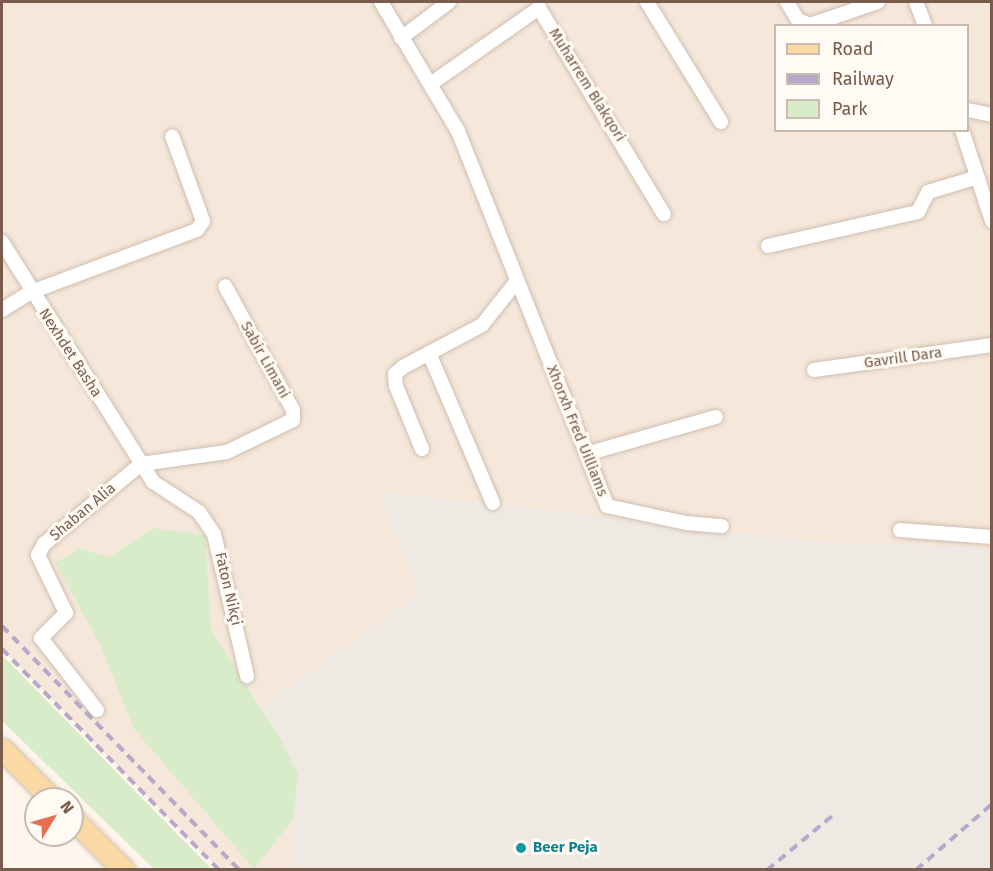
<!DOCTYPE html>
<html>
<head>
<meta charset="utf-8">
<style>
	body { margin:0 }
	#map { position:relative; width:993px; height:871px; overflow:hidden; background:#fdf6ec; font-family:"Fira Sans",sans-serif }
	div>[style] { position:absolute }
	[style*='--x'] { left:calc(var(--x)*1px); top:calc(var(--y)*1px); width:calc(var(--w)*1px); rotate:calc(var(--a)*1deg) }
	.residential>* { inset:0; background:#f5e8da }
	.industrial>* { inset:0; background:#efe9e4 }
	.green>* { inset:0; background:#d8ecc9 }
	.roads { filter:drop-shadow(0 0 2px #d1beb0) drop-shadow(0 0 2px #d1beb0) }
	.minor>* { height:14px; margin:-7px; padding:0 7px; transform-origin:7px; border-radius:7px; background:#fff }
	.primary>* { height:21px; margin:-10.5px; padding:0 10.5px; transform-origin:10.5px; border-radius:10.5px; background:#fbd9a5 }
	.rail>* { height:4px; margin-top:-2px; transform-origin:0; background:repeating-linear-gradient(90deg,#b9a8c9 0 9px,transparent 0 15px) }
	.dots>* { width:16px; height:16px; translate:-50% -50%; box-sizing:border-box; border:3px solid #fffaf3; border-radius:50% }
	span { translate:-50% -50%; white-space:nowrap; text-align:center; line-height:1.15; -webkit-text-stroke:6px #fffaf3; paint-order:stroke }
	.street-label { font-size:15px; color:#7a5c4d }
	.culture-label { font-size:15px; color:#0d838f; font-weight:700 }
	.left { translate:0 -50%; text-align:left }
	.frame { position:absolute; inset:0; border:3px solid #7a5c4d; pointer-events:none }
	.legend { position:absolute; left:774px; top:24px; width:195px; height:108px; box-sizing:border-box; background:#fffaf3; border:2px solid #cabbb1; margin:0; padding:8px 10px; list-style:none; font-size:18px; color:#7a5c4d }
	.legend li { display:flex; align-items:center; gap:12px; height:30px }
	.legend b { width:30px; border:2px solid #cabbb1 }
	.north { position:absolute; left:24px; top:787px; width:60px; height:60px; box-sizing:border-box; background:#fffaf3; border:2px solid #cabbb1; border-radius:50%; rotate:53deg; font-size:16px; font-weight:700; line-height:24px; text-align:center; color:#7a5c4d }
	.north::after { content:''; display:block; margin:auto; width:21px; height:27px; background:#e76f51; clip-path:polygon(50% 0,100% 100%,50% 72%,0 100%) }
</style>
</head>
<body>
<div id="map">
	<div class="residential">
		<div style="clip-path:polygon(evenodd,2px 2px,991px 2px,991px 869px,219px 869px,2px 649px,2px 2px,776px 26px,968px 26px,968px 130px,776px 130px,776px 26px)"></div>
	</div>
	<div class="industrial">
		<div style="clip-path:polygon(377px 491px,814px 542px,991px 548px,991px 869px,295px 869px,293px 819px,298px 774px,261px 707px,420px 593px)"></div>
	</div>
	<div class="green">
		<div style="clip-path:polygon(154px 528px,205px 535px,211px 630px,282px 742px,298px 774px,293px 819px,254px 869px,134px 729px,100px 644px,55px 563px,79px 549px,109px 557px)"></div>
		<div style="clip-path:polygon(2px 655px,178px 835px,212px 869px,154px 869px,2px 721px)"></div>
	</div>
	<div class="roads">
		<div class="minor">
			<div style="--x:381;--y:2;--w:150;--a:59.2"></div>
			<div style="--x:458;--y:131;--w:404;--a:68.3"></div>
			<div style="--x:607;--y:506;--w:81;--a:12.1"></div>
			<div style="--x:686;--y:523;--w:36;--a:5"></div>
			<div style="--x:647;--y:2;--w:141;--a:58.3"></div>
			<div style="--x:787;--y:2;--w:21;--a:59"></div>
			<div style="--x:798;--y:20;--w:13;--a:23"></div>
			<div style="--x:810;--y:25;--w:72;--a:-18.7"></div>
			<div style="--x:916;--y:2;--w:26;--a:69"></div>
			<div style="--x:401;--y:38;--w:60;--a:-36.9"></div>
			<div style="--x:432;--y:83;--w:131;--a:-35"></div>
			<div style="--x:539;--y:8;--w:241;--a:58.8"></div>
			<div style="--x:968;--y:110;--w:25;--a:12"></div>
			<div style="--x:962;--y:130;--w:96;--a:71.8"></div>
			<div style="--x:2;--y:242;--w:284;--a:57.8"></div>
			<div style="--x:153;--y:482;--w:55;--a:33.1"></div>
			<div style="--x:199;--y:512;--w:27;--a:56"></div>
			<div style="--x:214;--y:534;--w:146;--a:76.9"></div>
			<div style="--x:768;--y:246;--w:154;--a:-12.8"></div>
			<div style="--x:918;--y:212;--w:22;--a:-63"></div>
			<div style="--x:928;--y:192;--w:52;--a:-16.7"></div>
			<div style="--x:2;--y:310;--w:34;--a:-32"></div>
			<div style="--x:31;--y:292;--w:177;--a:-20.5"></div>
			<div style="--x:197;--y:230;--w:11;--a:-56"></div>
			<div style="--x:203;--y:221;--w:90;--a:-110"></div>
			<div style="--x:429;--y:353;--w:163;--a:66.9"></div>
			<div style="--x:814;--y:370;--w:180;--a:-8"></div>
			<div style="--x:422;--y:449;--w:68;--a:-112.4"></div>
			<div style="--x:396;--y:386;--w:12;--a:-95"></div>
			<div style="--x:395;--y:374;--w:11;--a:-41"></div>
			<div style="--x:403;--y:367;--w:89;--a:-28"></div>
			<div style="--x:482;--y:325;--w:56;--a:-51.5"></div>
			<div style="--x:586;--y:454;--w:135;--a:-15.9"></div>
			<div style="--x:141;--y:464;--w:87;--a:-7.9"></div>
			<div style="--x:227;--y:452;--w:73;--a:-25.9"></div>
			<div style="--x:293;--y:420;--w:10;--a:-90"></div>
			<div style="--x:293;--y:410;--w:141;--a:-118.7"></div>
			<div style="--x:900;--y:530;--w:92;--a:4.4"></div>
			<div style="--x:97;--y:710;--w:91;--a:-127.9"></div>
			<div style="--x:41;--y:638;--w:35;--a:-45"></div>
			<div style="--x:66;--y:613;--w:64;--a:-115.8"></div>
			<div style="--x:38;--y:555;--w:13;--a:-61"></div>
			<div style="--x:44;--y:544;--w:126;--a:-39.5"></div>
		</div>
		<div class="primary">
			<div style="--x:2;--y:749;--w:71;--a:45"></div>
			<div style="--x:72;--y:818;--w:74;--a:45"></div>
		</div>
	</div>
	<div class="rail">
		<div style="--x:2;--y:626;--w:340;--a:45.8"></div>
		<div style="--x:2;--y:649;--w:310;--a:45.5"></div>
		<div style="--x:767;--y:870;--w:85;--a:-39.7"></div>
		<div style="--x:916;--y:870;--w:101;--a:-41"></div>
	</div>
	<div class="dots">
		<div style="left:521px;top:848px;background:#0f9aa8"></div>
	</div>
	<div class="street-label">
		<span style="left:587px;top:85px;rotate:58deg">Muharrem Blakqori</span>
		<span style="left:70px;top:353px;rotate:57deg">Nexhdet Basha</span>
		<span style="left:903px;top:358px;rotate:-8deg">Gavrill Dara</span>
		<span style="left:265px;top:360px;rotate:61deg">Sabir Limani</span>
		<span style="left:577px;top:431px;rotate:68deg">Xhorxh Fred Uilliams</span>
		<span style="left:83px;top:512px;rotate:-40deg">Shaban Alia</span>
		<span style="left:228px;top:589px;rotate:77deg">Faton Nikçi</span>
	</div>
	<div class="culture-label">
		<span class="left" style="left:533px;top:848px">Beer Peja</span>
	</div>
	<div class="frame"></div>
	<ul class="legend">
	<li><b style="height:8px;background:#fbd9a5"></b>Road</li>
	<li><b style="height:8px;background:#b9a8c9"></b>Railway</li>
	<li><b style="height:16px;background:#d8ecc9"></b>Park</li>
	</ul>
	<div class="north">N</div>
</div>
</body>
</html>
